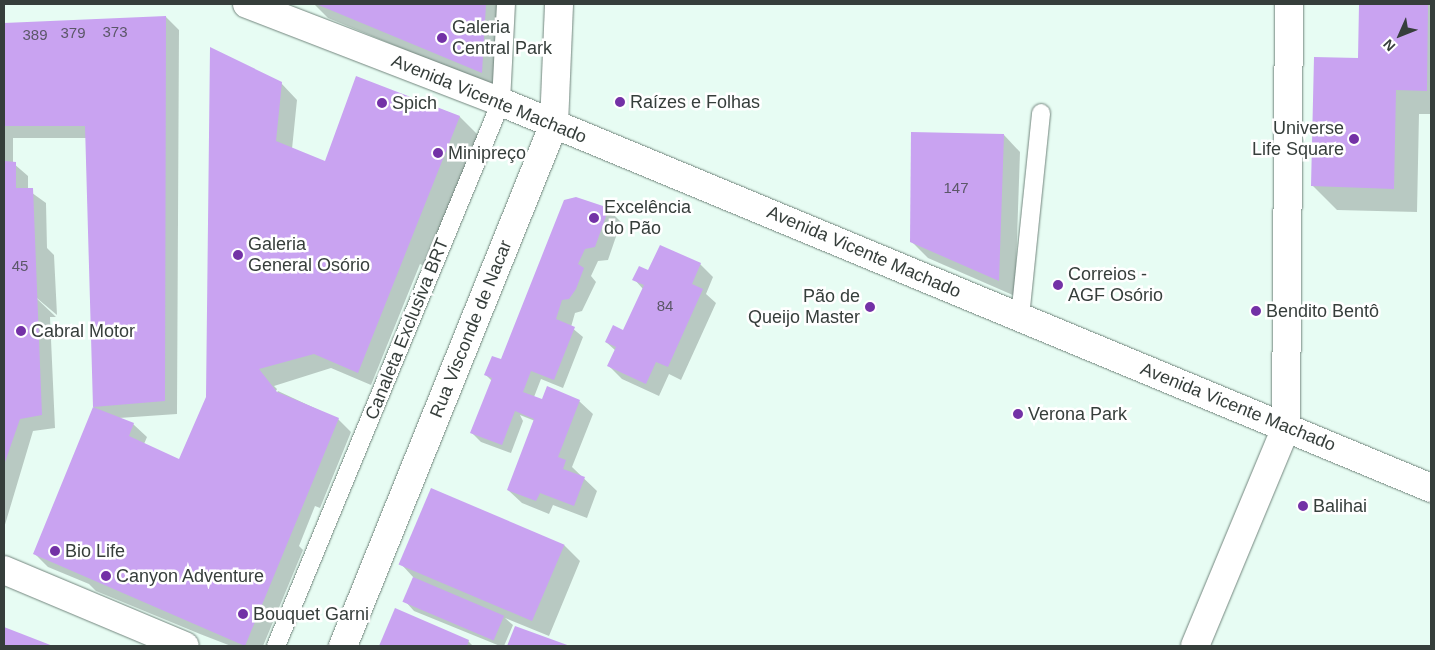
<!DOCTYPE html>
<html>
<head>
<meta charset="utf-8">
<style>
	body { margin:0 }
	#map { position:relative; width:1435px; height:650px; overflow:hidden; background:#e7fcf3; font-family:Arial,sans-serif }
	div>[style] { position:absolute }
	[style*='--x'] { left:calc(var(--x)*1px); top:calc(var(--y)*1px); width:calc(var(--w)*1px); rotate:calc(var(--a)*1deg) }
	.shadow>* { inset:0; background:#0003 }
	.building>* { inset:0; background:#c9a3f1; transform-origin:0 0 }
	.roads { filter:drop-shadow(0 0 1px #72857d) drop-shadow(0 0 1px #72857d) }
	.service>* { height:18px; margin:-9px; padding:0 9px; transform-origin:9px; border-radius:9px; background:#fff }
	.tertiary>* { height:28px; margin:-14px; padding:0 14px; transform-origin:14px; border-radius:14px; background:#fff }
	.dots>* { width:14px; height:14px; translate:-50% -50%; box-sizing:border-box; border:2px solid #fff; border-radius:50% }
	span { translate:-50% -50%; white-space:nowrap; text-align:center; line-height:1.15; -webkit-text-stroke:5px #fff; paint-order:stroke }
	.number-label { font-size:15px; color:#5b5768 }
	.number-label span { -webkit-text-stroke-width:0 }
	.poi-label { font-size:18px; color:#363e3b }
	.left { translate:0 -50%; text-align:left }
	.right { translate:-100% -50%; text-align:right }
	.street-label { font-size:18px; color:#363e3b }
	.frame { position:absolute; inset:0; border:5px solid #363e3b; pointer-events:none }
	.north { position:absolute; left:1375px; top:10px; width:50px; height:50px; -webkit-text-stroke:4px #fff; paint-order:stroke; rotate:226deg; font-size:14px; font-weight:700; line-height:20px; text-align:center; color:#363e3b }
	.north::after { content:''; display:block; margin:auto; width:18px; height:22px; background:#363e3b; clip-path:polygon(50% 0,100% 100%,50% 72%,0 100%) }
</style>
</head>
<body>
<div id="map">
	<div class="shadow">
		<div style="clip-path:polygon(314px 4px,503px 4px,498px 88px,328px 18px)"></div>
		<div style="clip-path:polygon(1361px 4px,1431px 4px,1431px 114px,1419px 114px,1417px 212px,1337px 210px,1313px 186px,1359px 59px)"></div>
		<div style="clip-path:polygon(166px 17px,179px 30px,177px 414px,119px 418px,133px 424px,147px 437px,144px 444px,179px 461px,207px 397px,281px 83px,297px 100px,292px 149px,325px 162px,416px 99px,460px 117px,480px 137px,429px 268px,420px 264px,371px 385px,331px 368px,274px 386px,277px 389px,272px 399px,278px 391px,338px 419px,351px 432px,320px 508px,315px 506px,299px 546px,303px 550px,263px 646px,231px 646px,200px 634px,96px 591px,89px 584px,48px 567px,35px 554px,94px 407px,86px 138px,13px 138px,13px 163px,28px 176px,28px 190px,46px 203px,47px 248px,54px 255px,57px 315px,32px 294px,56px 317px,50px 317px,55px 428px,33px 431px,4px 528px,4px 24px)"></div>
		<div style="clip-path:polygon(1004px 135px,1020px 152px,1015px 296px,928px 258px,911px 241px)"></div>
		<div style="clip-path:polygon(608px 209px,621px 222px,608px 260px,598px 261px,591px 276px,596px 282px,582px 311px,575px 313px,571px 327px,583px 337px,563px 388px,541px 379px,534px 397px,543px 401px,579px 401px,593px 414px,572px 467px,597px 491px,587px 518px,553px 505px,549px 514px,522px 503px,508px 490px,535px 421px,520px 415px,523px 421px,511px 453px,481px 442px,471px 432px,492px 381px,486px 375px,502px 361px)"></div>
		<div style="clip-path:polygon(700px 264px,713px 277px,706px 294px,716px 303px,681px 380px,669px 374px,659px 396px,622px 379px,609px 366px,616px 351px,606px 342px,624px 331px,643px 289px,634px 279px,649px 272px)"></div>
		<div style="clip-path:polygon(564px 545px,580px 561px,549px 636px,505px 618px,513px 625px,504px 646px,500px 646px,414px 611px,405px 601px,414px 578px,401px 564px)"></div>
		<div style="clip-path:polygon(396px 610px,468px 641px,473px 646px,381px 646px)"></div>
		<div style="clip-path:polygon(4px 628px,50px 646px,4px 646px)"></div>
		<div style="clip-path:polygon(515px 628px,567px 646px,509px 646px)"></div>
	</div>
	<div class="building">
		<div style="clip-path:polygon(316px 4px,486px 4px,482px 73px)"></div>
		<div style="clip-path:polygon(1359px 4px,1428px 4px,1427px 91px,1396px 90px,1394px 189px,1311px 186px,1314px 57px,1358px 58px)"></div>
		<div style="clip-path:polygon(166px 16px,165px 401px,93px 407px,134px 423px,129px 436px,179px 459px,206px 397px,210px 47px,282px 82px,276px 141px,325px 161px,356px 76px,460px 116px,358px 373px,314px 354px,259px 369px,277px 392px,339px 418px,245px 646px,33px 554px,93px 407px,85px 126px,4px 126px,4px 23px)"></div>
		<div style="clip-path:polygon(911px 132px,1004px 134px,999px 281px,910px 242px)"></div>
		<div style="clip-path:polygon(4px 161px,16px 162px,16px 188px,33px 188px,42px 415px,20px 419px,4px 465px)"></div>
		<div style="clip-path:polygon(576px 197px,609px 208px,595px 247px,585px 249px,578px 264px,584px 268px,576px 289px,569px 299px,562px 300px,556px 319px,575px 327px,554px 380px,531px 371px,523px 392px,542px 399px,547px 386px,580px 400px,558px 457px,566px 460px,563px 469px,585px 477px,574px 506px,540px 493px,536px 501px,507px 490px,534px 419px,515px 411px,502px 445px,470px 433px,492px 378px,484px 375px,492px 356px,501px 359px,564px 200px)"></div>
		<div style="clip-path:polygon(660px 245px,701px 263px,692px 284px,703px 289px,668px 367px,656px 362px,646px 384px,607px 366px,616px 347px,605px 342px,613px 325px,623px 330px,644px 285px,632px 280px,639px 266px,648px 270px)"></div>
		<div style="left:431px;top:488px;width:145px;height:83px;rotate:23deg"></div>
		<div style="left:413px;top:577px;width:99px;height:27px;rotate:23deg"></div>
		<div style="clip-path:polygon(395px 608px,469px 640px,467px 646px,379px 646px)"></div>
		<div style="clip-path:polygon(515px 626px,570px 646px,507px 646px)"></div>
		<div style="clip-path:polygon(4px 627px,53px 646px,4px 646px)"></div>
	</div>
	<div class="roads">
		<div class="service">
			<div style="--x:1020;--y:317;--w:205;--a:-84.1"></div>
			<div style="--x:276;--y:646;--w:589;--a:-67.53"></div>
			<div style="--x:501;--y:102;--w:98;--a:-87.1"></div>
		</div>
		<div class="tertiary">
			<div style="--x:247;--y:4;--w:272;--a:21.1"></div>
			<div style="--x:501;--y:102;--w:1007;--a:22.54"></div>
			<div style="--x:4;--y:570;--w:196;--a:22.8"></div>
			<div style="--x:343;--y:646;--w:563;--a:-67.99"></div>
			<div style="--x:554;--y:124;--w:120;--a:-87.6"></div>
			<div style="--x:1195;--y:646;--w:237;--a:-67.4"></div>
			<div style="--x:1286;--y:427;--w:423;--a:-89.6"></div>
		</div>
	</div>
	<div class="dots">
		<div style="left:442px;top:38px;background:#7331a6"></div>
		<div style="left:620px;top:102px;background:#7331a6"></div>
		<div style="left:382px;top:103px;background:#7331a6"></div>
		<div style="left:1354px;top:139px;background:#7331a6"></div>
		<div style="left:438px;top:153px;background:#7331a6"></div>
		<div style="left:594px;top:218px;background:#7331a6"></div>
		<div style="left:238px;top:255px;background:#7331a6"></div>
		<div style="left:1058px;top:285px;background:#7331a6"></div>
		<div style="left:870px;top:307px;background:#7331a6"></div>
		<div style="left:1256px;top:311px;background:#7331a6"></div>
		<div style="left:21px;top:331px;background:#7331a6"></div>
		<div style="left:1018px;top:414px;background:#7331a6"></div>
		<div style="left:1303px;top:506px;background:#7331a6"></div>
		<div style="left:55px;top:551px;background:#7331a6"></div>
		<div style="left:106px;top:576px;background:#7331a6"></div>
		<div style="left:243px;top:614px;background:#7331a6"></div>
	</div>
	<div class="number-label">
		<span style="left:115px;top:32px">373</span>
		<span style="left:73px;top:33px">379</span>
		<span style="left:35px;top:35px">389</span>
		<span style="left:956px;top:188px">147</span>
		<span style="left:20px;top:266px">45</span>
		<span style="left:665px;top:306px">84</span>
	</div>
	<div class="poi-label">
		<span class="left" style="left:452px;top:38px">Galeria<br>Central Park</span>
		<span class="left" style="left:630px;top:102px">Raízes e Folhas</span>
		<span class="left" style="left:392px;top:103px">Spich</span>
		<span class="right" style="left:1344px;top:139px">Universe<br>Life Square</span>
		<span class="left" style="left:448px;top:153px">Minipreço</span>
		<span class="left" style="left:604px;top:218px">Excelência<br>do Pão</span>
		<span class="left" style="left:248px;top:255px">Galeria<br>General Osório</span>
		<span class="left" style="left:1068px;top:285px">Correios -<br>AGF Osório</span>
		<span class="right" style="left:860px;top:307px">Pão de<br>Queijo Master</span>
		<span class="left" style="left:1266px;top:311px">Bendito Bentô</span>
		<span class="left" style="left:31px;top:331px">Cabral Motor</span>
		<span class="left" style="left:1028px;top:414px">Verona Park</span>
		<span class="left" style="left:1313px;top:506px">Balihai</span>
		<span class="left" style="left:65px;top:551px">Bio Life</span>
		<span class="left" style="left:116px;top:576px">Canyon Adventure</span>
		<span class="left" style="left:253px;top:614px">Bouquet Garni</span>
	</div>
	<div class="street-label">
		<span style="left:489px;top:99px;rotate:22deg">Avenida Vicente Machado</span>
		<span style="left:864px;top:252px;rotate:23deg">Avenida Vicente Machado</span>
		<span style="left:407px;top:329px;rotate:-68deg">Canaleta Exclusiva BRT</span>
		<span style="left:471px;top:329px;rotate:-68deg">Rua Visconde de Nacar</span>
		<span style="left:1238px;top:407px;rotate:22deg">Avenida Vicente Machado</span>
	</div>
	<div class="frame"></div>
	<div class="north">N</div>
</div>
</body>
</html>
